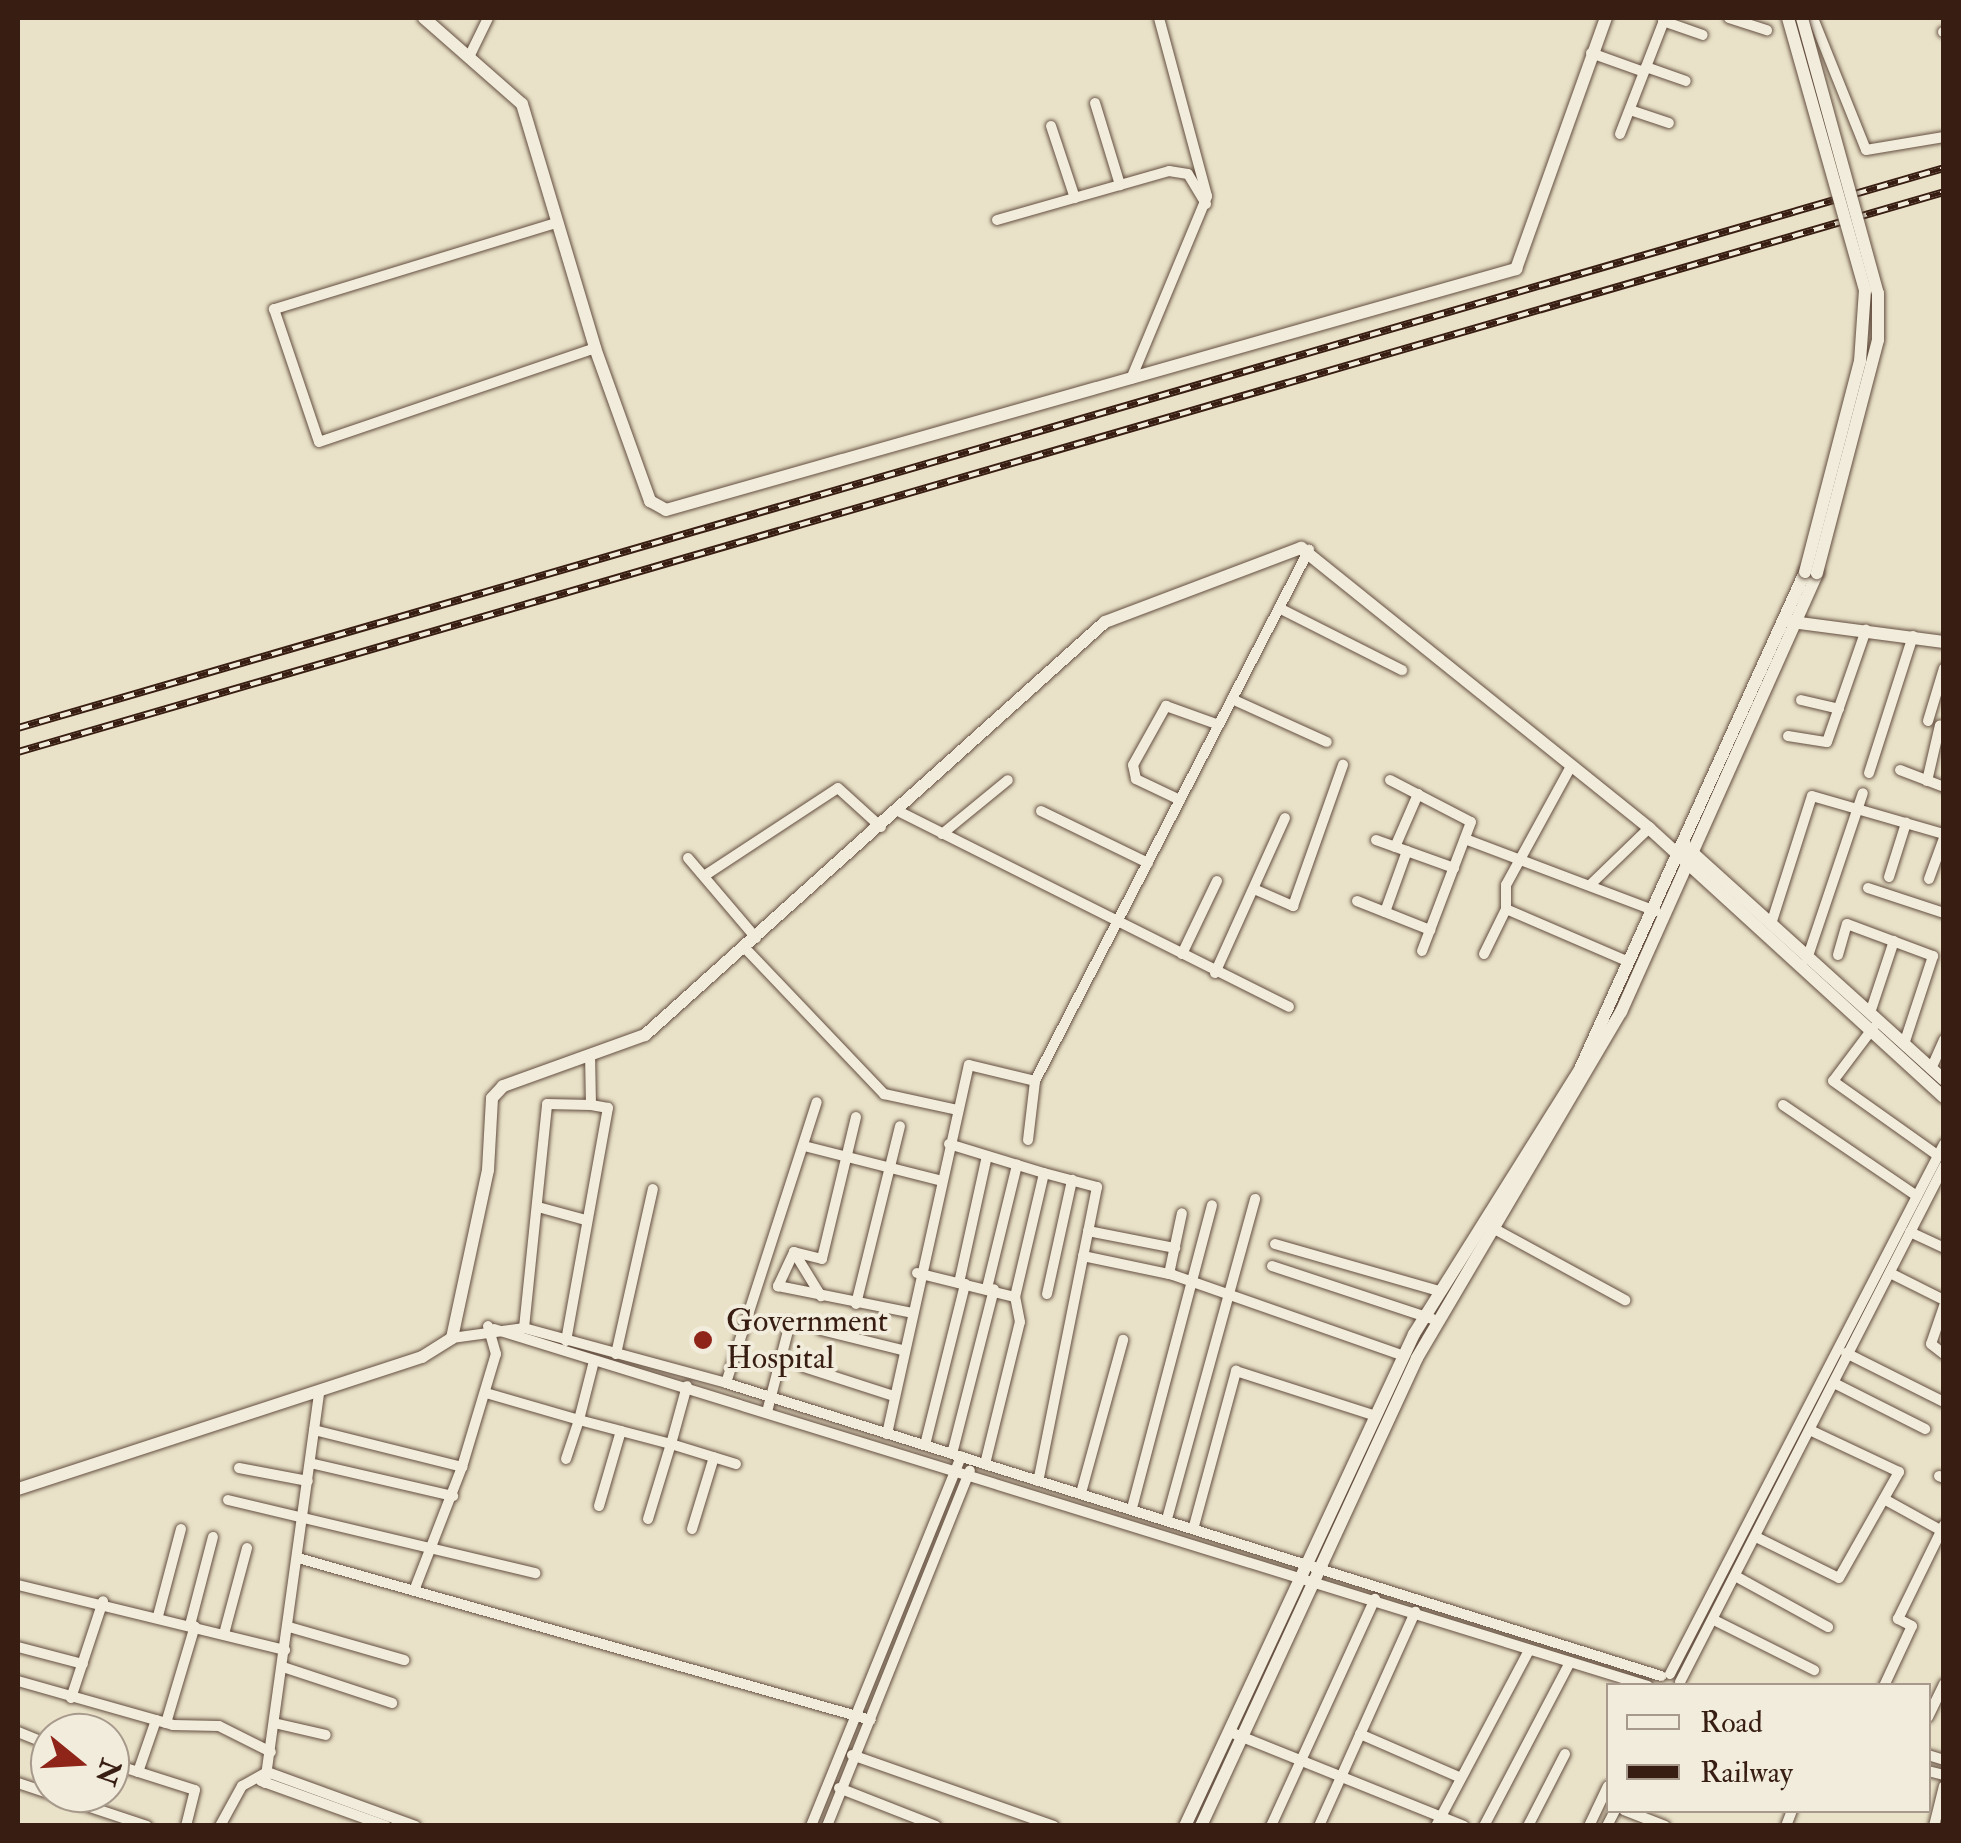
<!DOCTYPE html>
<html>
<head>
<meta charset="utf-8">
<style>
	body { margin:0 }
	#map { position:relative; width:1961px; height:1843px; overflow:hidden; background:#e9e2c8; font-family:"IM FELL Double Pica",serif }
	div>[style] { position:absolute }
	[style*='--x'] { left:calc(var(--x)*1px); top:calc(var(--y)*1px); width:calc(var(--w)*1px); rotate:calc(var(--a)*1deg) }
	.roads { filter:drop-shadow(0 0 2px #644e40) drop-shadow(0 0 2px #644e40) }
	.minor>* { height:10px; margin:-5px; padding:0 5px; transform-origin:5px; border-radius:5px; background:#f1ecdb }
	.tertiary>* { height:12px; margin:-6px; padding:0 6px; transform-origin:6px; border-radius:6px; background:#f1ecdb }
	.rail>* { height:8px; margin-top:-4px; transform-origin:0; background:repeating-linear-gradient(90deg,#f1ecdb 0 11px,#381d12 0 22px); box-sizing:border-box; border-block:2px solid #381d12 }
	.bridges { filter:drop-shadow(0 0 2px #644e40) drop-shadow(0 0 2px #644e40) }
	.tertiary-bridge>* { height:12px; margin:-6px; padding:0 6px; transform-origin:6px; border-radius:6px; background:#f1ecdb }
	.dots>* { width:28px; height:28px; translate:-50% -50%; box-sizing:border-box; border:5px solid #f1ecdb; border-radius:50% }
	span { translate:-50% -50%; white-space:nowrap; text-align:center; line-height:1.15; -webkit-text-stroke:8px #f1ecdb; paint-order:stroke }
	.poi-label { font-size:32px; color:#381d12 }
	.left { translate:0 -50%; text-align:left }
	.frame { position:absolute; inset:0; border:20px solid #381d12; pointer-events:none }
	.legend { position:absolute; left:1606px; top:1683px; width:325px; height:130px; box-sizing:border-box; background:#f1ecdb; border:2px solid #a7998b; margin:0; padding:12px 18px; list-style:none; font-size:30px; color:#381d12 }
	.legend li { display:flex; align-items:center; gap:20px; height:50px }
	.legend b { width:50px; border:2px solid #a7998b }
	.north { position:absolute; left:30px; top:1713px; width:100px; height:100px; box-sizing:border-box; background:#f1ecdb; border:2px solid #a7998b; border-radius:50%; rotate:108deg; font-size:28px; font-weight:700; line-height:40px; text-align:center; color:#381d12 }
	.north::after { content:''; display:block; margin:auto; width:35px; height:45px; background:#8f2418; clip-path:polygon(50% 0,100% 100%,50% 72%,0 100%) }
</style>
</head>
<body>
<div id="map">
	<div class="roads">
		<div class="minor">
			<div style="--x:1729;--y:18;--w:40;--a:18"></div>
			<div style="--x:1813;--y:18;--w:142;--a:68.1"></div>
			<div style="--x:1866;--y:150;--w:79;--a:-9.5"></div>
			<div style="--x:1663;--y:21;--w:42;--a:19.3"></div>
			<div style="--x:1943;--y:32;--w:1;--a:0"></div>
			<div style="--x:1591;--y:53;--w:56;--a:19.7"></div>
			<div style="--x:469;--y:57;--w:43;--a:-64"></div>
			<div style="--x:1646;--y:67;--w:42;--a:19.3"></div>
			<div style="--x:1095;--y:103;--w:86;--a:73"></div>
			<div style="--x:1630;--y:110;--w:41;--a:18.4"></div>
			<div style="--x:1051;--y:126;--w:76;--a:71.6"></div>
			<div style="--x:1620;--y:134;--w:124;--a:-68.8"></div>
			<div style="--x:997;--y:220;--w:179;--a:-15.9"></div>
			<div style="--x:1169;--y:171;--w:19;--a:9"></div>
			<div style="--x:1188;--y:174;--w:35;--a:59"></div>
			<div style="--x:556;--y:223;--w:295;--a:163"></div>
			<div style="--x:274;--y:309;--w:140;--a:71.3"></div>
			<div style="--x:319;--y:442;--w:292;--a:-18.8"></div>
			<div style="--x:1131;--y:379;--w:198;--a:-67.4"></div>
			<div style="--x:1207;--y:196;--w:184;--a:-105.1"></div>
			<div style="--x:1279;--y:608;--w:138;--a:26.8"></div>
			<div style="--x:1232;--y:699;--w:104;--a:24.4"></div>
			<div style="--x:1801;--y:700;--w:39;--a:13"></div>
			<div style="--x:1928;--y:721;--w:55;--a:-73.2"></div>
			<div style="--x:1788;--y:736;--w:39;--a:9"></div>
			<div style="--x:1827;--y:742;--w:119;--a:-70.8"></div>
			<div style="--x:1900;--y:770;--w:47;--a:21.1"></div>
			<div style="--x:1869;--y:773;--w:144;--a:-72.2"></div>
			<div style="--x:1390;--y:780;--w:91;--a:27.4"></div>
			<div style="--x:1471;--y:822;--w:138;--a:110.8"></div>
			<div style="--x:1927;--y:781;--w:57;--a:-76.9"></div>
			<div style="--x:1180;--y:800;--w:49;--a:-154.5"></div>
			<div style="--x:1136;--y:779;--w:14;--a:-102"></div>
			<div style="--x:1133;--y:765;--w:68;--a:-60.8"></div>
			<div style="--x:1166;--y:706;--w:56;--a:19.7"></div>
			<div style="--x:1041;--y:811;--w:119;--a:25.9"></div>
			<div style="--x:900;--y:812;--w:435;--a:26.6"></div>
			<div style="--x:942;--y:834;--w:85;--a:-39.3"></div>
			<div style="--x:1465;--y:839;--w:204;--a:20.7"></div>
			<div style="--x:1376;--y:840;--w:83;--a:19.7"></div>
			<div style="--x:1395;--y:847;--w:58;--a:-66.5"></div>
			<div style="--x:688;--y:858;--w:105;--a:49.6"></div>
			<div style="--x:704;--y:876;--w:160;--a:-33.3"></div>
			<div style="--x:838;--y:788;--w:58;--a:42.2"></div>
			<div style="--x:1889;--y:877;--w:57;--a:-72.5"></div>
			<div style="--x:1929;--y:879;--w:44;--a:-69.9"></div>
			<div style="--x:1590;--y:885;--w:82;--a:-44"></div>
			<div style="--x:1868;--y:888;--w:80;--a:18.2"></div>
			<div style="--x:1254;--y:889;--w:43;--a:23.6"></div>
			<div style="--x:1293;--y:906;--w:150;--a:-70.5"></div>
			<div style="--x:1357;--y:901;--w:79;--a:21.7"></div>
			<div style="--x:1506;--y:909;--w:24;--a:-90"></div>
			<div style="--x:1506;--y:885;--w:133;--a:-61.3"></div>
			<div style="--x:1385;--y:912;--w:65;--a:-70.2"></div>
			<div style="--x:1772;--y:921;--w:131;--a:-72.3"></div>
			<div style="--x:1812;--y:796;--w:137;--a:16.1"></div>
			<div style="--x:745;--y:948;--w:202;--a:46.4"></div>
			<div style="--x:884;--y:1094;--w:76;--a:12.2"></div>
			<div style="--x:1182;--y:954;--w:81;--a:-64.4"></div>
			<div style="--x:1484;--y:954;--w:50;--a:-63.9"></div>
			<div style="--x:1506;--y:909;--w:134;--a:23.3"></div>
			<div style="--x:1838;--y:955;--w:32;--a:-74"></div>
			<div style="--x:1847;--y:924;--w:92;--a:20.4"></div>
			<div style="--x:1933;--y:956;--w:93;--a:108.2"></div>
			<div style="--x:1807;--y:959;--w:175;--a:-71.4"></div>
			<div style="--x:1215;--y:973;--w:170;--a:-65.7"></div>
			<div style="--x:1870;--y:1013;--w:76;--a:-71.6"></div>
			<div style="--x:1873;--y:1028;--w:66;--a:127"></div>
			<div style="--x:1833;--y:1081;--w:128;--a:35.4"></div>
			<div style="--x:1931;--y:1069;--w:32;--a:-66"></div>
			<div style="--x:1783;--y:1105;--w:162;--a:34.2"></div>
			<div style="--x:856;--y:1117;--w:146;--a:103.5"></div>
			<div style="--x:822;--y:1259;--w:29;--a:-166"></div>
			<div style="--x:794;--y:1252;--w:38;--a:115"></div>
			<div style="--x:778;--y:1286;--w:133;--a:11.3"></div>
			<div style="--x:1028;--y:1140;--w:59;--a:-83.2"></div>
			<div style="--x:1035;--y:1081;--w:598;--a:-62.71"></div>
			<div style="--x:949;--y:1144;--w:99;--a:17"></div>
			<div style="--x:808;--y:1147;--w:134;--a:14.2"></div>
			<div style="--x:538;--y:1207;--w:46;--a:15.3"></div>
			<div style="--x:1491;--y:1227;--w:153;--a:28.6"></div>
			<div style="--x:1088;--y:1231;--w:89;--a:11.1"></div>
			<div style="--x:1910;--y:1232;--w:38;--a:25"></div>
			<div style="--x:1275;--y:1244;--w:171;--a:16"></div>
			<div style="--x:794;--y:1252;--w:52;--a:58.5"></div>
			<div style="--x:1083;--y:1256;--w:92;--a:11.9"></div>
			<div style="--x:1173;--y:1275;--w:245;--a:19.3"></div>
			<div style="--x:1272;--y:1266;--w:169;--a:18.3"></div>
			<div style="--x:917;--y:1273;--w:101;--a:13.8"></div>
			<div style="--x:1015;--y:1297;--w:127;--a:-76.8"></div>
			<div style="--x:1044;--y:1173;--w:55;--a:14.8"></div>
			<div style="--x:1097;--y:1187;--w:300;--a:101.3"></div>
			<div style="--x:1890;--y:1273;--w:60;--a:26.6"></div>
			<div style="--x:1169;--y:1274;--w:62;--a:-78"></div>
			<div style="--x:959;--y:1283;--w:130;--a:-77.6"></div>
			<div style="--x:987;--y:1288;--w:127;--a:-76.3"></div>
			<div style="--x:1047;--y:1294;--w:117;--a:-77.6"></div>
			<div style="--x:856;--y:1304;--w:183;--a:-76.1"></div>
			<div style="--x:1944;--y:1306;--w:40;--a:108.9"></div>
			<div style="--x:1931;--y:1344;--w:16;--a:38"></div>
			<div style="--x:524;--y:1328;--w:225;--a:-84.1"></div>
			<div style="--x:547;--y:1104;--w:44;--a:1.3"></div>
			<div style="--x:591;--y:1105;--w:50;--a:-91.1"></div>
			<div style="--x:494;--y:1329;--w:1208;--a:17.19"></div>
			<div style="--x:821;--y:1330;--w:83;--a:13.9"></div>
			<div style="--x:452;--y:1338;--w:73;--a:-7.9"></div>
			<div style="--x:524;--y:1328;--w:209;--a:15.2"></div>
			<div style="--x:726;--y:1383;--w:980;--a:17.4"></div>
			<div style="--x:566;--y:1341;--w:237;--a:-79.8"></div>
			<div style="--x:608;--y:1108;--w:17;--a:-170"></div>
			<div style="--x:1846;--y:1353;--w:110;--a:26.6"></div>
			<div style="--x:616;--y:1354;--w:169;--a:-77.4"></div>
			<div style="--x:594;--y:1361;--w:61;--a:104.3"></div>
			<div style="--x:579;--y:1420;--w:43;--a:14.7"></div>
			<div style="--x:621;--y:1431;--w:52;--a:14.6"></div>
			<div style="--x:671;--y:1444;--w:60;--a:-74.6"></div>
			<div style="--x:804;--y:1367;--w:95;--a:17.9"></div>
			<div style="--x:726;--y:1383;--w:295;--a:-72.1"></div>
			<div style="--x:1836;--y:1384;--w:100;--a:26.8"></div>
			<div style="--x:486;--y:1393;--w:97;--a:16.2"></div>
			<div style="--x:579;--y:1420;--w:41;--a:108.4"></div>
			<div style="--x:767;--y:1412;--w:92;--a:-75.5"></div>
			<div style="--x:314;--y:1430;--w:153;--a:14"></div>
			<div style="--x:462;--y:1467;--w:133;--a:111.2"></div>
			<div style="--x:887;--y:1434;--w:378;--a:-77.5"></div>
			<div style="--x:969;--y:1065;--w:68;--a:13.6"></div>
			<div style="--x:925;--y:1445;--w:166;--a:-76"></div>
			<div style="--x:952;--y:1454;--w:170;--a:-75.7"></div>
			<div style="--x:310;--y:1463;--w:147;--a:13"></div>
			<div style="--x:985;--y:1464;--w:146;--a:-76.2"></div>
			<div style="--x:1020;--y:1322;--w:25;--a:-101"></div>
			<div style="--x:462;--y:1467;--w:118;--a:-73.3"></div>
			<div style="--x:496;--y:1354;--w:29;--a:-106"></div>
			<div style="--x:239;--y:1468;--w:70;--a:10.7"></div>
			<div style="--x:1939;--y:1476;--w:5;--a:22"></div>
			<div style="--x:1081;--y:1493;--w:159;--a:-74.6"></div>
			<div style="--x:1884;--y:1499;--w:68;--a:28.8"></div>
			<div style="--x:228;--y:1500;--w:316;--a:13.4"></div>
			<div style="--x:599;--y:1506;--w:78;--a:-73.7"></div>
			<div style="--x:1132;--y:1508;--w:313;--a:-75.2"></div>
			<div style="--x:648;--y:1519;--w:78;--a:-73"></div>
			<div style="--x:671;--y:1444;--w:68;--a:17.1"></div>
			<div style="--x:1167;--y:1519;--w:332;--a:-74.6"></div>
			<div style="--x:1194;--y:1526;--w:161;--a:-74.8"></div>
			<div style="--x:1236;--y:1371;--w:147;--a:17.8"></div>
			<div style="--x:692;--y:1529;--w:75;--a:-73"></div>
			<div style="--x:1758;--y:1538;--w:90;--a:26.3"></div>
			<div style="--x:1839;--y:1578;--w:122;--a:-60.5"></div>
			<div style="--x:1899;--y:1472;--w:96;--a:-154.8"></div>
			<div style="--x:298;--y:1558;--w:595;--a:15.79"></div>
			<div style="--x:1737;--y:1577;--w:104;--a:28.8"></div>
			<div style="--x:18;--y:1585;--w:275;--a:13.7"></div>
			<div style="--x:158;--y:1616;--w:90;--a:-75.2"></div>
			<div style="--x:1714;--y:1620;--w:112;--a:26.6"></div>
			<div style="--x:190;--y:1625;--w:91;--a:-75.4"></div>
			<div style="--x:289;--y:1627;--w:120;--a:16"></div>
			<div style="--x:224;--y:1634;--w:89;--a:-75"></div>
			<div style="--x:18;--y:1647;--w:67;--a:14.7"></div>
			<div style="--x:283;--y:1667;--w:115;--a:18.3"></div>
			<div style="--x:1670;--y:1674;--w:597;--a:-62.66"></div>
			<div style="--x:18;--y:1681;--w:161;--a:15.8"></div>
			<div style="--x:173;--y:1725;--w:46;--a:1.2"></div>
			<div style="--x:219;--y:1726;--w:58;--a:26.6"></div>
			<div style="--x:1680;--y:1682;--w:580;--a:-62.9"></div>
			<div style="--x:1884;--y:1686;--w:66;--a:-65"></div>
			<div style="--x:1912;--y:1626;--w:16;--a:-153"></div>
			<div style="--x:1898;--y:1619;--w:105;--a:-63.9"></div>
			<div style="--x:71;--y:1698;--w:102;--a:-71.7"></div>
			<div style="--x:1928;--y:1717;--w:37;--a:-64"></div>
			<div style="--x:166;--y:1723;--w:101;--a:-73.4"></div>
			<div style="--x:274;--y:1723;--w:53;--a:13"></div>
			<div style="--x:18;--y:1732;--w:35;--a:22"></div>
			<div style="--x:1230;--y:1732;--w:252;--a:21.9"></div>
			<div style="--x:1360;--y:1734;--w:110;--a:23.5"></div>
			<div style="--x:852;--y:1755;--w:214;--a:19.4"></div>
			<div style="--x:1928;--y:1755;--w:17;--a:17"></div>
			<div style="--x:110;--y:1763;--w:89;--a:17.6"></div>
			<div style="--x:195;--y:1790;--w:37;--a:104"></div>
			<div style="--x:1928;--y:1771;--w:16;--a:14"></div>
			<div style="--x:138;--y:1772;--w:55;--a:-70.9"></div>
			<div style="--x:261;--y:1781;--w:133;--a:19.8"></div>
			<div style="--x:18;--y:1783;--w:136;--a:18.4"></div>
			<div style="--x:265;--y:1783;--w:395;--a:-82.1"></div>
			<div style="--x:839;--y:1788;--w:104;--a:21.4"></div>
			<div style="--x:1624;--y:1810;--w:44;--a:21.3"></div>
			<div style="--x:220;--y:1826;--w:46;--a:-61.2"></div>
			<div style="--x:242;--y:1786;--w:29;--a:-29"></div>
			<div style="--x:267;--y:1772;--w:158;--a:20"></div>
			<div style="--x:811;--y:1826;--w:399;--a:-67.9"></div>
			<div style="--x:827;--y:1826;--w:383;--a:-68.1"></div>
			<div style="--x:1271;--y:1826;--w:250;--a:-65.4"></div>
			<div style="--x:1319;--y:1826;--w:235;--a:-65.8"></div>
			<div style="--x:1436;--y:1826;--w:199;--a:-62.1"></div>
			<div style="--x:1484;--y:1826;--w:185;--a:-62.3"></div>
			<div style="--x:1528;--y:1826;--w:81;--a:-62.8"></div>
			<div style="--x:1589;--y:1826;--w:44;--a:-64.6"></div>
			<div style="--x:1607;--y:1826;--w:18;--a:-63"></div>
			<div style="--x:1786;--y:1826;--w:17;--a:-69"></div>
			<div style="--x:1934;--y:1826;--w:41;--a:-76"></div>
		</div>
		<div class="tertiary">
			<div style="--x:424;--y:18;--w:130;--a:41.3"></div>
			<div style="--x:522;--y:104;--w:255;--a:73.3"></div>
			<div style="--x:595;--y:348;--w:163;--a:70.2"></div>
			<div style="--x:650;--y:501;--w:18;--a:29"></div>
			<div style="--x:666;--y:510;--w:884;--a:-15.83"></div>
			<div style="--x:1516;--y:269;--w:267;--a:-70.3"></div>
			<div style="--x:1792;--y:622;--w:153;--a:7.5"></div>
			<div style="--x:1684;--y:845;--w:350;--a:42.1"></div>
			<div style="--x:18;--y:1489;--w:425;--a:-18.1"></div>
			<div style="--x:422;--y:1357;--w:36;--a:-32"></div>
			<div style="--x:452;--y:1338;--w:172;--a:-77.9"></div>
			<div style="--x:488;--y:1170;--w:72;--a:-86.8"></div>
			<div style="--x:492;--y:1098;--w:16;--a:-47"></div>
			<div style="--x:503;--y:1086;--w:151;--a:-19.8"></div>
			<div style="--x:645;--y:1035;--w:618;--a:-41.92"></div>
			<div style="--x:1105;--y:622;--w:210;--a:-20.7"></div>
			<div style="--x:1301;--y:548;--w:447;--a:38.8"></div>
			<div style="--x:1649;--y:828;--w:399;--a:42.4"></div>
			<div style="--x:1185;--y:1826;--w:543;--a:-65.04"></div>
			<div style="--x:1414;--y:1334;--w:313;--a:-57.9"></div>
			<div style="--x:1580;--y:1069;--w:546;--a:-65.64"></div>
			<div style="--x:1201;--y:1826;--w:515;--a:-65.22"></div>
			<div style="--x:1417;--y:1358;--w:402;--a:-59.5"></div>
			<div style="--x:1621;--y:1012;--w:481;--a:-65.9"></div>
		</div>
	</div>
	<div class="rail">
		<div style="--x:18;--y:728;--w:2006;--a:-16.21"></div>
		<div style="--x:18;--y:752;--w:2006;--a:-16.21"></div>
	</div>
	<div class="bridges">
		<div class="tertiary-bridge">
			<div style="--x:1788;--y:18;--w:283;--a:74.2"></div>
			<div style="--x:1865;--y:290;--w:71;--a:94"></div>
			<div style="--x:1860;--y:361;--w:218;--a:104.6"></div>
			<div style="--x:1802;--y:18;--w:285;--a:74.6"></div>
			<div style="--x:1878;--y:293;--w:47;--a:90"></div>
			<div style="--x:1878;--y:340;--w:241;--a:104.7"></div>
		</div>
	</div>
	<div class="dots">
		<div style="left:703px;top:1340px;background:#8f2418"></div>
	</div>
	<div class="poi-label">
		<span class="left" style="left:726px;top:1340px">Government<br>Hospital</span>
	</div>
	<div class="frame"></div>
	<ul class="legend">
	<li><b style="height:12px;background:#f1ecdb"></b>Road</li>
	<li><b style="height:12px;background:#381d12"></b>Railway</li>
	</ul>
	<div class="north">N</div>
</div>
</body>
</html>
